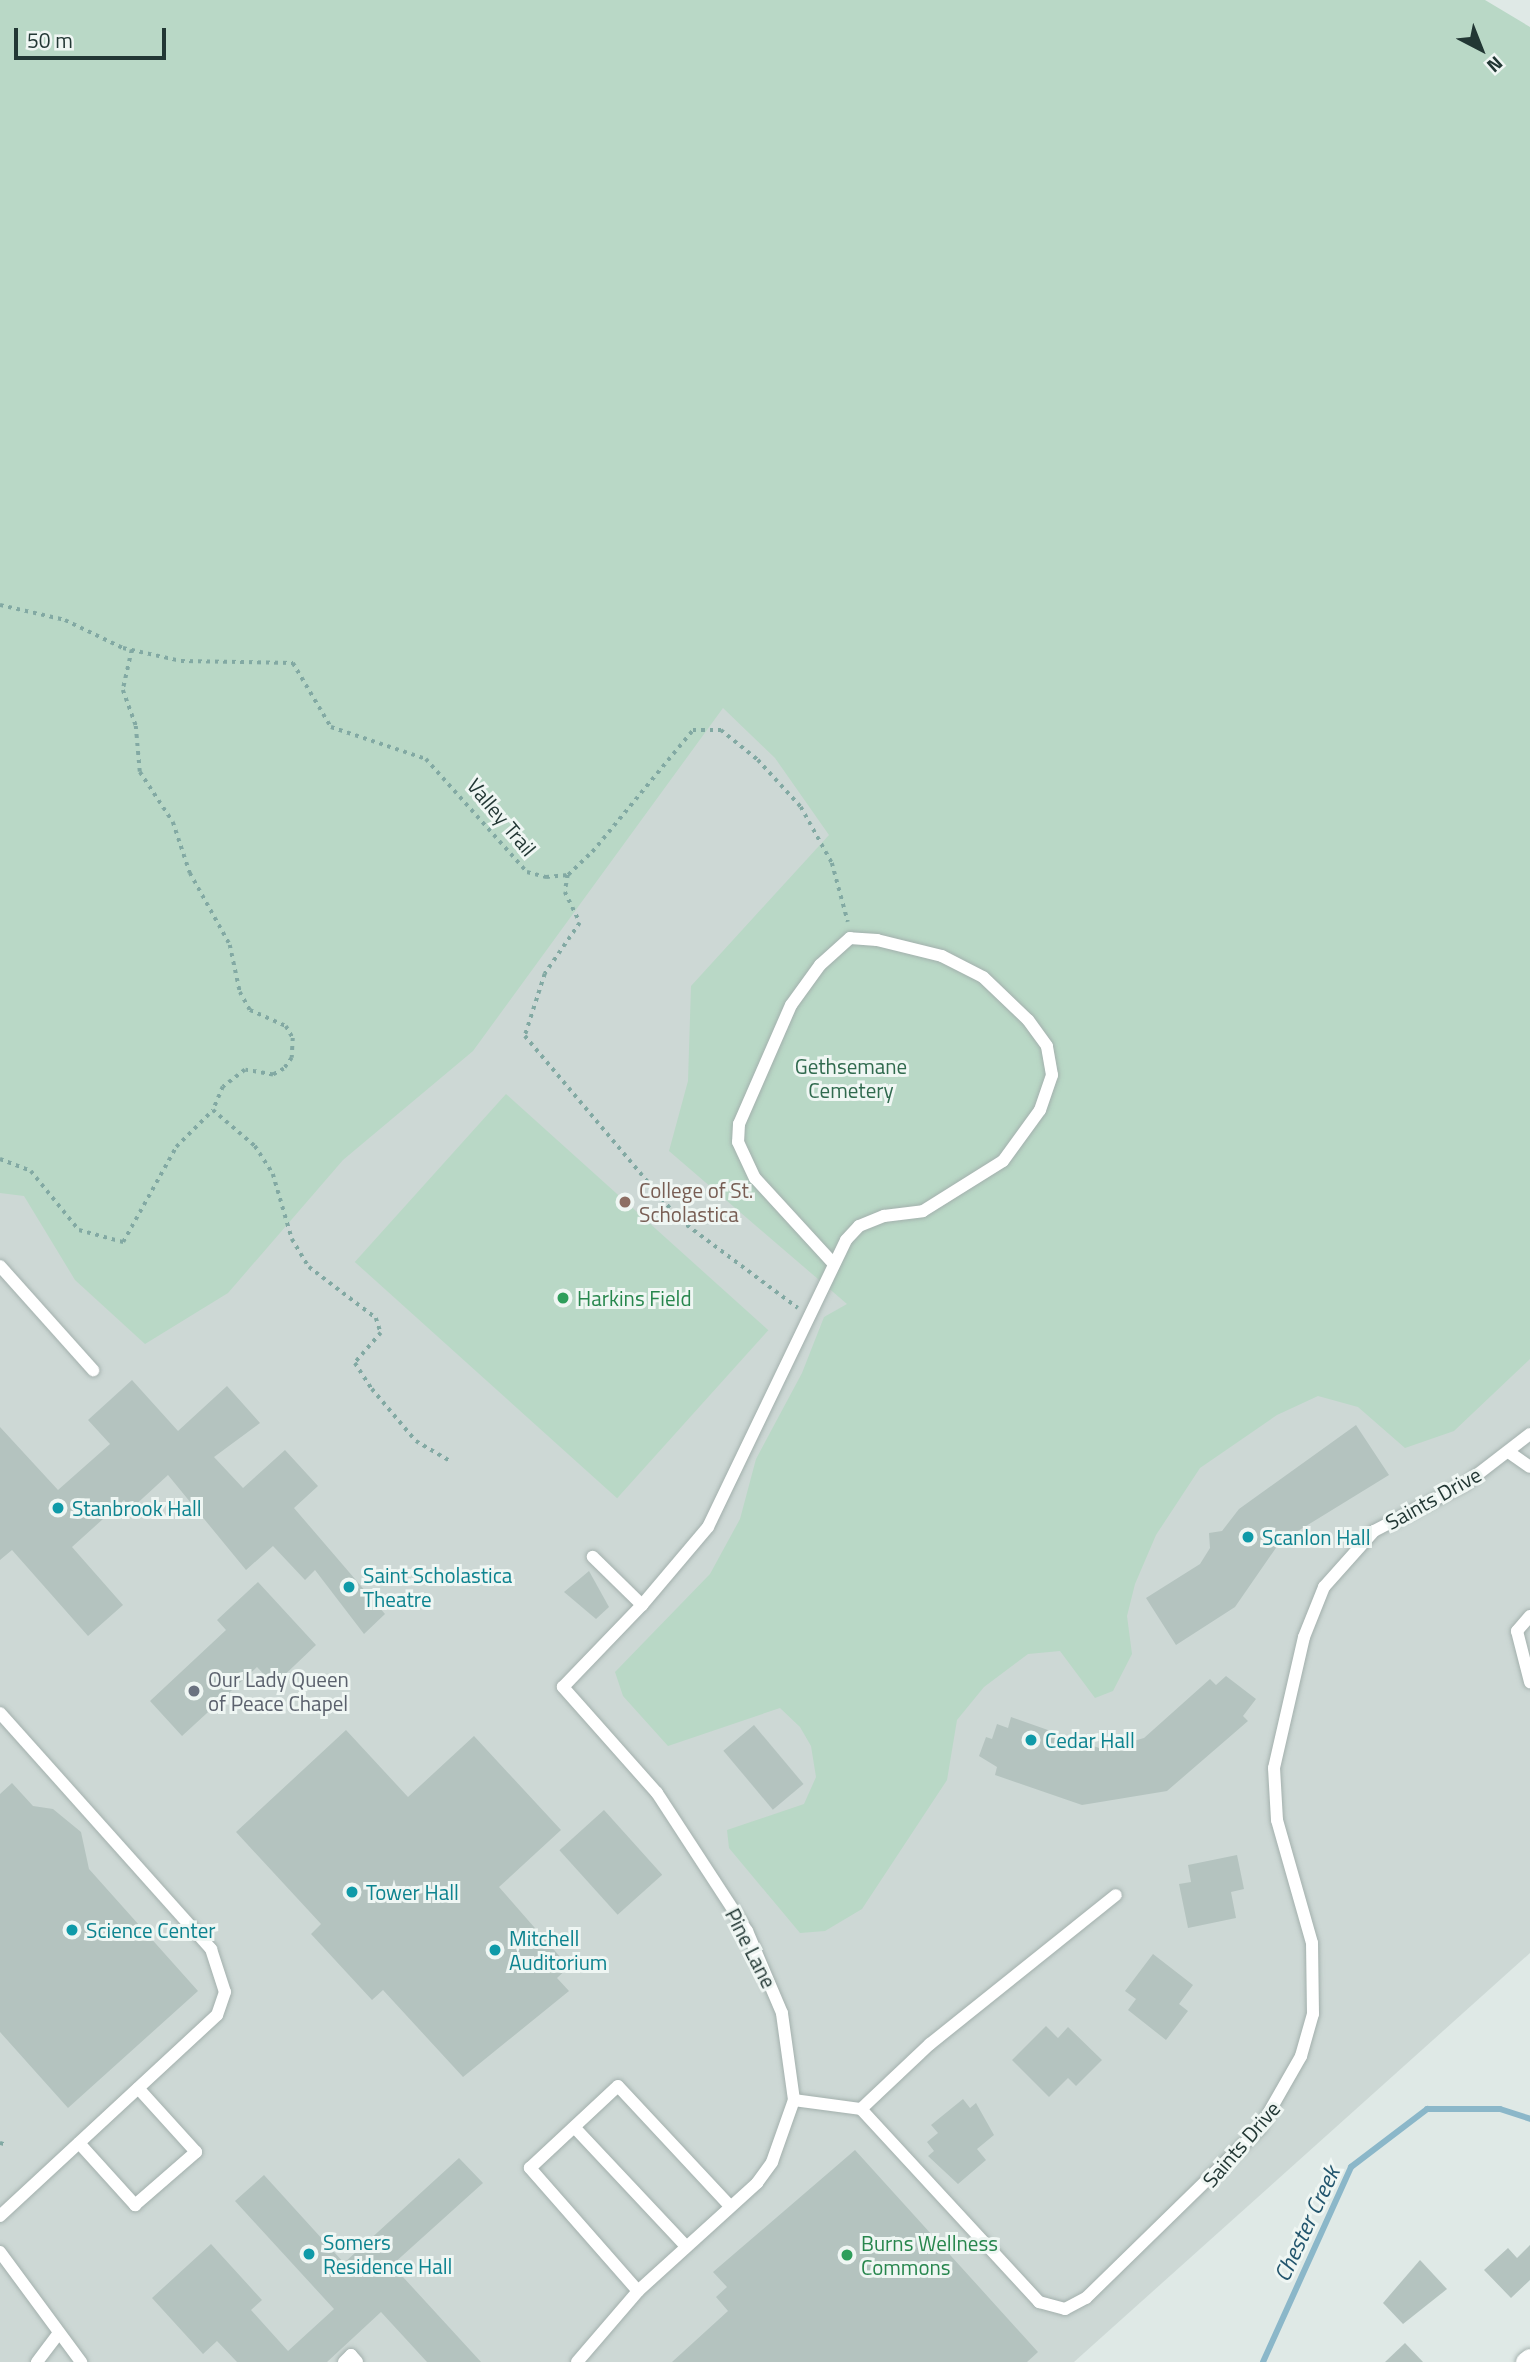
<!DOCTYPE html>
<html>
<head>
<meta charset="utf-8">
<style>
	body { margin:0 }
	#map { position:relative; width:1530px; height:2362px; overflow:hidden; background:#dfe9e6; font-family:"Titillium Web",sans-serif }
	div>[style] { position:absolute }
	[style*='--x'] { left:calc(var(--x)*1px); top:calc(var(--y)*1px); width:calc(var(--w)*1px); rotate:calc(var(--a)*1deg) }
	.built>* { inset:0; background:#cdd8d5 }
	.green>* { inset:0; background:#b9d8c6; transform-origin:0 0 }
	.stream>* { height:6px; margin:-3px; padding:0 3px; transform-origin:3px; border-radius:3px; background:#8bb7c9 }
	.building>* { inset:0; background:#b4c3bf; transform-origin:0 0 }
	.path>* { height:3.5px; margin-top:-1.75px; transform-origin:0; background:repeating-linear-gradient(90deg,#82a9a3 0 3.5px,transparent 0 8.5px) }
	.roads { filter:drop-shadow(0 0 2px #a3b0ad) drop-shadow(0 0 2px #a3b0ad) }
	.lane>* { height:12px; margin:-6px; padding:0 6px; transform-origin:6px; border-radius:6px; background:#fff }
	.street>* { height:21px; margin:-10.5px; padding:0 10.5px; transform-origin:10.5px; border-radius:10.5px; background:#fff }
	.dots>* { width:19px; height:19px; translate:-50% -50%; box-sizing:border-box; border:4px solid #eff6f3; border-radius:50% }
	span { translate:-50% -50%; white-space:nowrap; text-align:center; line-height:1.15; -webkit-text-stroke:6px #eff6f3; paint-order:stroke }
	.street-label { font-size:21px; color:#223734 }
	.park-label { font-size:21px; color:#306a4e }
	.education-label { font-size:21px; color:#785e54 }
	.left { translate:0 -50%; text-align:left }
	.leisure-label { font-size:21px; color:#27864d }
	.culture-label { font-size:21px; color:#0d838f }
	.worship-label { font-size:21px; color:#5b616d }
	.water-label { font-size:23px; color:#22556d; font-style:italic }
	.north { position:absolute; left:1446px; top:14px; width:70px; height:70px; -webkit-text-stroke:5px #eff6f3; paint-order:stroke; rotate:138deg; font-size:19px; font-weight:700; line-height:28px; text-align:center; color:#223734 }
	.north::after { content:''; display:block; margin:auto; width:24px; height:32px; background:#223734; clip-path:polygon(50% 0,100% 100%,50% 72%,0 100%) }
	.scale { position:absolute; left:14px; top:28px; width:152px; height:32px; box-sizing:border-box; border:4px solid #223734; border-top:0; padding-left:9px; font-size:21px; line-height:24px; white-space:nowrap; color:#223734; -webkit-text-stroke:5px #eff6f3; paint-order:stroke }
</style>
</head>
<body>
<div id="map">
	<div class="built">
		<div style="clip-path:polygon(0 63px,1530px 951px,1530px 1953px,1074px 2362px,0 2362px)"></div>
	</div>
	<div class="green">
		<div style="clip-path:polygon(0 0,1485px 0,1530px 27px,1530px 1359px,1454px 1431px,1405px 1448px,1358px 1407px,1318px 1396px,1277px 1415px,1200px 1468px,1156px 1535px,1135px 1584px,1127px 1616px,1132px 1654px,1113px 1691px,1095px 1698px,1060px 1651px,1028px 1654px,984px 1687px,957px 1720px,947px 1780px,862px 1909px,825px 1931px,800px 1933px,729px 1848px,727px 1830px,804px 1804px,816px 1777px,811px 1746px,800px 1727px,780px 1708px,668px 1746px,623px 1696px,615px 1672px,710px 1574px,740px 1519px,756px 1459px,802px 1373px,824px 1317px,847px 1304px,669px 1151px,688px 1081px,691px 986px,829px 835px,775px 758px,723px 708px,473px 1051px,343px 1160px,228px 1293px,145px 1344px,75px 1280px,24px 1196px,0 1193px)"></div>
		<div style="left:506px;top:1094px;width:353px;height:226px;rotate:42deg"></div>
	</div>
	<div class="stream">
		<div style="--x:1263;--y:2362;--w:214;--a:-65.7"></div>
		<div style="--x:1351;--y:2167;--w:96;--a:-37.3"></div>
		<div style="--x:1427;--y:2109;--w:73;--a:0"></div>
		<div style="--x:1500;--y:2109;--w:32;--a:18"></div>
	</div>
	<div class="building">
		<div style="clip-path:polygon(132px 1380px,178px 1431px,227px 1386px,260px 1423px,214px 1457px,243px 1488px,285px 1450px,318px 1486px,294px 1508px,385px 1614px,364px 1634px,315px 1570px,305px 1580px,273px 1546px,246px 1570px,168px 1475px,131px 1509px,124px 1500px,72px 1547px,123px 1605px,88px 1636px,12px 1550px,0 1560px,0 1427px,58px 1490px,110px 1444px,88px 1420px)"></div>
		<div style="clip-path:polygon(1356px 1425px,1389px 1475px,1280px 1542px,1235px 1607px,1176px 1645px,1146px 1598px,1200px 1564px,1210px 1548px,1209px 1533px,1222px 1531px,1239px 1509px)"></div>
		<div style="clip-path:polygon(589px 1571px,609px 1607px,596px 1619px,564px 1592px)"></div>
		<div style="clip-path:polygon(258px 1582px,316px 1645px,274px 1685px,257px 1667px,182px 1736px,150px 1701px,226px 1630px,217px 1620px)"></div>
		<div style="clip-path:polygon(1226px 1676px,1256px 1699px,1243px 1716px,1248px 1721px,1167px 1791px,1082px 1805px,995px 1775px,997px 1767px,979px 1756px,986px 1737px,992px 1739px,997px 1724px,1008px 1728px,1011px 1717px,1099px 1748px,1119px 1734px,1130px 1742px,1144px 1738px,1210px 1679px,1216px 1685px)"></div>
		<div style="left:754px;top:1725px;width:77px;height:40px;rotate:50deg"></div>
		<div style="clip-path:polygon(346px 1730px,408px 1797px,474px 1736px,561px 1830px,499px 1887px,569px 1967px,557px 1978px,569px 1991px,463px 2077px,383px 1990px,372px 2000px,311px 1934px,321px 1924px,236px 1832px)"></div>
		<div style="clip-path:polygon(12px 1783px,33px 1806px,53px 1809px,81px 1832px,89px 1869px,198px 1991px,68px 2108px,0 2032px,0 1794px)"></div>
		<div style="left:604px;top:1810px;width:87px;height:60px;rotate:48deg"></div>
		<div style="clip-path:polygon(1237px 1855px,1244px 1889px,1231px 1892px,1236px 1918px,1188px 1928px,1179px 1884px,1191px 1882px,1188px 1865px)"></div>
		<div style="clip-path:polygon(1153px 1954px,1193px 1985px,1179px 2004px,1188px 2011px,1166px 2040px,1128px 2010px,1136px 1999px,1125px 1991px)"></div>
		<div style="clip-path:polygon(1046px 2026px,1058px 2038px,1068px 2027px,1102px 2060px,1076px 2086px,1068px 2078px,1049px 2097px,1012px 2060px)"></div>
		<div style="clip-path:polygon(963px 2099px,970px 2108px,976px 2103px,994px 2135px,977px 2149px,986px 2160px,958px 2184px,928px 2156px,934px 2151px,927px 2142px,938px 2133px,931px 2125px)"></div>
		<div style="clip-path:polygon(855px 2150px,1038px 2352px,1027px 2362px,672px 2362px,728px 2311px,716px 2297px,727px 2287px,713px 2272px)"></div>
		<div style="clip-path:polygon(459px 2158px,483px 2183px,392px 2265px,481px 2362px,427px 2362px,381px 2312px,327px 2362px,237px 2362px,217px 2341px,203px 2354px,152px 2298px,211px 2244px,262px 2300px,251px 2310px,288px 2351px,334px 2309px,235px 2201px,264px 2175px,344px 2263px)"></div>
		<div style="clip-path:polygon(1530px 2245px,1530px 2280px,1511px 2298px,1484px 2270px,1508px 2248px,1517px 2258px)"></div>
		<div style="clip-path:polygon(1420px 2260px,1447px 2289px,1403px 2324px,1383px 2303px)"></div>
		<div style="clip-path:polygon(1405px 2343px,1423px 2362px,1385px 2362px)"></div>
	</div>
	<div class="path">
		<div style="--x:0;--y:605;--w:67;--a:13"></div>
		<div style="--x:65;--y:620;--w:64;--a:25.8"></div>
		<div style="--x:123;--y:648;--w:59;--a:12.6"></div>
		<div style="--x:181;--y:661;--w:112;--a:1"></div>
		<div style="--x:293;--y:663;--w:74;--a:59.3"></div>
		<div style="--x:331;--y:727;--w:100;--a:18.6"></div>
		<div style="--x:426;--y:759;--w:152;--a:48.2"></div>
		<div style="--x:527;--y:872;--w:20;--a:15"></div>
		<div style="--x:546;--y:877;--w:22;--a:-5"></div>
		<div style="--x:568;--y:875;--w:33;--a:-44"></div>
		<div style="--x:592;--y:852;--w:158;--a:-50.4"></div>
		<div style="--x:693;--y:730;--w:28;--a:0"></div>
		<div style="--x:721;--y:730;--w:48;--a:39"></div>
		<div style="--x:758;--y:760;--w:64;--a:47.5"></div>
		<div style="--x:801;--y:807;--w:64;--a:61"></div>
		<div style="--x:832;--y:863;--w:61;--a:74.8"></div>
		<div style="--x:132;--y:650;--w:41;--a:102.7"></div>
		<div style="--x:123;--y:690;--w:38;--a:70"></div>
		<div style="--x:136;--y:726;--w:46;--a:85"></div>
		<div style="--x:140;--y:772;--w:60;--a:56.6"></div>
		<div style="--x:173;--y:822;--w:54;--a:71.6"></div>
		<div style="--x:190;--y:873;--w:82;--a:60.9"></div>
		<div style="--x:230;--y:945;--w:48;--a:78"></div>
		<div style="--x:240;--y:992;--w:21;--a:61"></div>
		<div style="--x:250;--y:1010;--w:39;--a:24"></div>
		<div style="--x:286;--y:1026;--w:14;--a:60"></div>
		<div style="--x:293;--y:1038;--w:20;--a:93"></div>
		<div style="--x:292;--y:1058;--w:14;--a:126"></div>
		<div style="--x:284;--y:1069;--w:13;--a:151"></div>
		<div style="--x:273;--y:1075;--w:28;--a:-170"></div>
		<div style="--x:245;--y:1070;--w:28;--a:142"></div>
		<div style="--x:223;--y:1087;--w:25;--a:113"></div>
		<div style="--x:568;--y:875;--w:17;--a:100"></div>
		<div style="--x:565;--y:892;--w:34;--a:64"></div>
		<div style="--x:580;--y:923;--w:62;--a:124.5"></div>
		<div style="--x:545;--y:974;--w:65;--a:107.9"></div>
		<div style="--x:525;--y:1036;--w:241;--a:49.9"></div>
		<div style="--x:680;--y:1220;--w:147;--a:36.7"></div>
		<div style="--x:213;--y:1110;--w:55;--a:40.6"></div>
		<div style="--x:255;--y:1146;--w:33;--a:57"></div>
		<div style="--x:273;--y:1174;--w:68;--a:73.7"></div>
		<div style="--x:292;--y:1239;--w:33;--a:59"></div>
		<div style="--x:309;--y:1267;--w:84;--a:37.3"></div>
		<div style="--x:376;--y:1318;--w:16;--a:72"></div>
		<div style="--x:381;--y:1333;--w:40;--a:131"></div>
		<div style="--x:355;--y:1363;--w:31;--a:57"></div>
		<div style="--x:372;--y:1389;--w:68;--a:49.8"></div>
		<div style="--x:416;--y:1441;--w:42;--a:30.3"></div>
		<div style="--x:0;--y:1159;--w:33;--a:21"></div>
		<div style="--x:31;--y:1171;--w:76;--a:50.9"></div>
		<div style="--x:79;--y:1230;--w:46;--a:15.3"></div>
		<div style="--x:123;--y:1242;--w:109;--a:-60.8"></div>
		<div style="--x:176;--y:1147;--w:52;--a:-45"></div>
		<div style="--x:0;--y:2143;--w:7;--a:16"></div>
	</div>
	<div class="roads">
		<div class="lane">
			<div style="--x:0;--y:1266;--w:140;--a:48.2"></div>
			<div style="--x:1510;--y:1453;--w:24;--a:35"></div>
			<div style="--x:642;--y:1605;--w:102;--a:-49.8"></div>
			<div style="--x:708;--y:1527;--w:318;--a:-64.3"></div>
			<div style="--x:846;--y:1240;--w:19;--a:-47"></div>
			<div style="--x:859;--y:1226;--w:27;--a:-22"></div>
			<div style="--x:884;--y:1216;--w:39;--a:-7"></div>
			<div style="--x:923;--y:1211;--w:94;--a:-32"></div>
			<div style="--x:1003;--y:1161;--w:63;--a:-54"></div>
			<div style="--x:1040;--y:1110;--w:37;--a:-71"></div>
			<div style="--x:1052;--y:1075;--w:29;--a:-100"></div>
			<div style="--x:1047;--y:1046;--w:32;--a:-126"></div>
			<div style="--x:1028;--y:1020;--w:62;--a:-136.3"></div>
			<div style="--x:983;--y:977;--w:46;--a:-152.9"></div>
			<div style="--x:942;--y:956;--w:67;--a:-166.2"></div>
			<div style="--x:877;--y:940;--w:27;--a:-176"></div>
			<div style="--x:850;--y:938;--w:40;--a:138"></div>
			<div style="--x:820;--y:965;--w:49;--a:125.9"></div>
			<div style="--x:791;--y:1005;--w:130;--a:113.6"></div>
			<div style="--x:739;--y:1124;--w:18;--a:93"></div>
			<div style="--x:738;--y:1142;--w:40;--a:65"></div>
			<div style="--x:755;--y:1178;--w:115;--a:47.5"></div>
			<div style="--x:1530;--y:1616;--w:20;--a:131"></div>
			<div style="--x:1517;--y:1631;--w:53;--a:75.7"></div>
			<div style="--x:0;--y:1713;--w:317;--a:48.2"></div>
			<div style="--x:211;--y:1949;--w:45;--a:72"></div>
			<div style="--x:225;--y:1992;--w:24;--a:109"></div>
			<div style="--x:217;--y:2015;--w:296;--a:137.2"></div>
			<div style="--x:794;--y:2100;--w:68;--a:7.7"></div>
			<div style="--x:861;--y:2109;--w:263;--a:47.3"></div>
			<div style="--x:1039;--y:2302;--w:27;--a:15"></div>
			<div style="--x:1065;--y:2309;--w:24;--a:-28"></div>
			<div style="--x:1086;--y:2298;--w:243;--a:-44.3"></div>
			<div style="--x:1260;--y:2128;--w:83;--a:-60.3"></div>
			<div style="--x:1301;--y:2056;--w:44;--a:-74.1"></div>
			<div style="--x:1313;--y:2014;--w:71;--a:-90.8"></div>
			<div style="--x:1312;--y:1943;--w:128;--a:-105.9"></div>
			<div style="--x:1277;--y:1820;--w:52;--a:-93.3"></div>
			<div style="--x:1274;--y:1768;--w:134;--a:-77.1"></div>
			<div style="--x:1304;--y:1637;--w:54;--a:-68.2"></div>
			<div style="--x:1324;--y:1587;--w:75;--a:-48.2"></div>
			<div style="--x:1374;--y:1531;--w:102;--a:-27.3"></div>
			<div style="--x:1465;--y:1484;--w:82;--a:-37.6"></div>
			<div style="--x:861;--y:2109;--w:95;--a:-43.3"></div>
			<div style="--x:930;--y:2044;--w:238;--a:-38.7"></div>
			<div style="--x:575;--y:2128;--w:162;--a:46.8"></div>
			<div style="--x:79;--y:2143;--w:84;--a:47.9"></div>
			<div style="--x:135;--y:2205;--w:81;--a:-41"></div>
			<div style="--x:196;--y:2152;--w:86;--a:-132.2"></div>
			<div style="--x:0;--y:2252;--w:137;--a:53.6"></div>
			<div style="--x:638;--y:2291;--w:164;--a:-131.3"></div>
			<div style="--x:530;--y:2168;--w:120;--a:-43"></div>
			<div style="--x:618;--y:2086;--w:164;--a:47"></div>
			<div style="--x:37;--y:2362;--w:34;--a:-53"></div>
			<div style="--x:344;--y:2362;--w:10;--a:-45"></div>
			<div style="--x:351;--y:2355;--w:9;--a:49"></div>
			<div style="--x:577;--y:2362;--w:94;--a:-49.3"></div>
			<div style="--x:638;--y:2291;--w:161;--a:-42.2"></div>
			<div style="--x:757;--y:2183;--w:26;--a:-54"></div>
			<div style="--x:772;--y:2162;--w:66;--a:-70.5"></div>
			<div style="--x:794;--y:2100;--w:88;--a:-97.9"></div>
			<div style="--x:782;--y:2013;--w:89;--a:-113.1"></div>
			<div style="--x:747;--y:1931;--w:165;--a:-123.1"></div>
			<div style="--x:657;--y:1793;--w:142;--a:-131.6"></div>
			<div style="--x:563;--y:1687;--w:114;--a:-46.1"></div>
			<div style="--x:642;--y:1605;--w:69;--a:-135.6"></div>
		</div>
		<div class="street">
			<div style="--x:1526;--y:2362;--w:5;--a:-37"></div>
		</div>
	</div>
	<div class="dots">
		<div style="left:625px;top:1202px;background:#8d6e63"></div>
		<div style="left:563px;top:1298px;background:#2e9e5b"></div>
		<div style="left:58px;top:1508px;background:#0f9aa8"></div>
		<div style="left:1248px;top:1537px;background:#0f9aa8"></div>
		<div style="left:349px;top:1587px;background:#0f9aa8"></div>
		<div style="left:194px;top:1691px;background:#6b7280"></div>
		<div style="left:1031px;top:1740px;background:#0f9aa8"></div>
		<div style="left:352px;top:1892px;background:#0f9aa8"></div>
		<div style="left:72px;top:1930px;background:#0f9aa8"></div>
		<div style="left:495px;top:1950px;background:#0f9aa8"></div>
		<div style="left:309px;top:2254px;background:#0f9aa8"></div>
		<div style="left:847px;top:2255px;background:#2e9e5b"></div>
	</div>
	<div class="street-label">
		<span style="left:502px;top:817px;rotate:50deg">Valley Trail</span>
		<span style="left:1433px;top:1498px;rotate:-29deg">Saints Drive</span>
		<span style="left:751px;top:1948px;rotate:63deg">Pine Lane</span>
		<span style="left:1241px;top:2144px;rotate:-49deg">Saints Drive</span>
	</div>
	<div class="park-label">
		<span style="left:851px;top:1078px">Gethsemane<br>Cemetery</span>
	</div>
	<div class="education-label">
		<span class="left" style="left:639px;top:1202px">College of St.<br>Scholastica</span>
	</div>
	<div class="leisure-label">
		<span class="left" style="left:577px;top:1298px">Harkins Field</span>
		<span class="left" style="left:861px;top:2255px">Burns Wellness<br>Commons</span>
	</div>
	<div class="culture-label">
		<span class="left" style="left:72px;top:1508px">Stanbrook Hall</span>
		<span class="left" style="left:1262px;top:1537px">Scanlon Hall</span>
		<span class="left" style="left:363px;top:1587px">Saint Scholastica<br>Theatre</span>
		<span class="left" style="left:1045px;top:1740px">Cedar Hall</span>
		<span class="left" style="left:366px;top:1892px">Tower Hall</span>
		<span class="left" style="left:86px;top:1930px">Science Center</span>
		<span class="left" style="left:509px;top:1950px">Mitchell<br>Auditorium</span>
		<span class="left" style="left:323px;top:2254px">Somers<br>Residence Hall</span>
	</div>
	<div class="worship-label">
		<span class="left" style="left:208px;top:1691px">Our Lady Queen<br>of Peace Chapel</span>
	</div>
	<div class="water-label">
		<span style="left:1307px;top:2224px;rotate:-65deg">Chester Creek</span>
	</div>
	<div class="north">N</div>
	<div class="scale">50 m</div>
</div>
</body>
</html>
